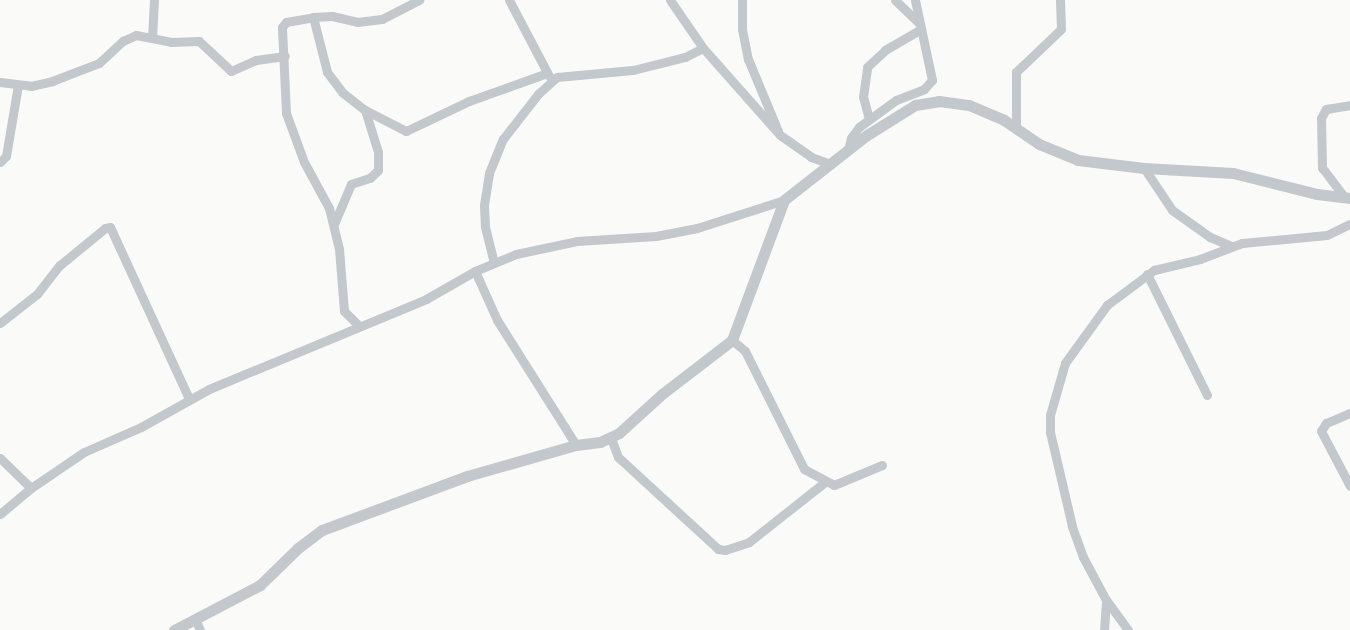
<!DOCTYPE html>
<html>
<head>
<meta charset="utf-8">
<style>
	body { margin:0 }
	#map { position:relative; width:1350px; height:630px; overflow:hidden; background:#fafaf8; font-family:Signika,sans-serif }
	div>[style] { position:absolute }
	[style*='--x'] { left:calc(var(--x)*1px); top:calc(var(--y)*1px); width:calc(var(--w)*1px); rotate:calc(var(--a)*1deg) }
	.minor>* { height:9px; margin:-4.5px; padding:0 4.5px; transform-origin:4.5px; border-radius:4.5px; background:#c3c8cc }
	.tertiary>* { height:11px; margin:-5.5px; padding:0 5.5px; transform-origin:5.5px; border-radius:5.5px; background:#c3c8cc }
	span { translate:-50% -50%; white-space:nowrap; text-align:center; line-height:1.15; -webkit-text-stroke:5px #fff; paint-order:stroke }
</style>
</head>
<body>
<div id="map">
	<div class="minor">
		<div style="--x:509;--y:0;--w:86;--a:62.2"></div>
		<div style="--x:670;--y:0;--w:58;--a:55.5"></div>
		<div style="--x:703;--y:48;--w:116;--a:48.5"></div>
		<div style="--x:780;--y:135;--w:38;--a:35"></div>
		<div style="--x:811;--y:157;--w:20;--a:20"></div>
		<div style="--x:742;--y:0;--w:29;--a:90"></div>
		<div style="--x:742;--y:29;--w:31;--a:79"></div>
		<div style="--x:748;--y:59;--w:78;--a:67.4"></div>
		<div style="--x:895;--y:0;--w:35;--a:44"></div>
		<div style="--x:313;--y:17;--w:57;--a:75.7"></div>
		<div style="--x:327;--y:72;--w:26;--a:53"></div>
		<div style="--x:343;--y:93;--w:28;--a:38"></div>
		<div style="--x:365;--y:110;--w:46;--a:27.1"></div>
		<div style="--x:406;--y:131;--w:70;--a:-25.5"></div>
		<div style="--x:469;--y:101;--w:83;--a:-19.7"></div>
		<div style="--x:152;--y:38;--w:38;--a:-87"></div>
		<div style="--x:0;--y:82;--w:31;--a:7"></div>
		<div style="--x:31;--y:86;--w:22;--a:-13"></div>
		<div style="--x:52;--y:81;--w:50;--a:-21"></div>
		<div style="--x:99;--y:63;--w:33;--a:-43"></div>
		<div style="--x:123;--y:41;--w:14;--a:-25"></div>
		<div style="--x:136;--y:35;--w:36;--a:11"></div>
		<div style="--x:171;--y:42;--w:28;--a:-2"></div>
		<div style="--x:199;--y:41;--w:44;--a:43.2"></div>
		<div style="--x:231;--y:71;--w:27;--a:-24"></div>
		<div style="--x:256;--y:60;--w:29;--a:-8"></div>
		<div style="--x:869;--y:119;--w:23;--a:-105"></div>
		<div style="--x:863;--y:97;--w:30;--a:-82"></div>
		<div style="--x:867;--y:67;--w:25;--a:-43"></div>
		<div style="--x:885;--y:50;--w:42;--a:-30.3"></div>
		<div style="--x:1016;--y:128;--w:56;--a:-90"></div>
		<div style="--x:1016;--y:72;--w:62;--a:-43.7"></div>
		<div style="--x:1061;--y:29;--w:29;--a:-92"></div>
		<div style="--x:848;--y:150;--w:12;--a:-76"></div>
		<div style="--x:851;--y:138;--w:14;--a:-54"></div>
		<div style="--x:859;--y:127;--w:46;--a:-36.1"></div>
		<div style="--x:896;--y:100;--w:30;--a:-21"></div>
		<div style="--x:924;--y:89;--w:12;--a:-48"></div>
		<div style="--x:932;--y:80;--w:82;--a:-102"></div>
		<div style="--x:0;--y:162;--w:8;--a:-45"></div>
		<div style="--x:6;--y:156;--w:72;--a:-80.4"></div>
		<div style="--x:1144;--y:168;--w:50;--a:56.3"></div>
		<div style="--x:1172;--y:210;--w:47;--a:35.4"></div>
		<div style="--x:1210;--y:237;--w:23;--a:23"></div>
		<div style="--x:1345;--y:198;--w:38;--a:-127"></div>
		<div style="--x:1322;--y:168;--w:50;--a:-91.1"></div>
		<div style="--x:1321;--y:118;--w:10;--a:-61"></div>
		<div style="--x:1326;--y:109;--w:24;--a:-9"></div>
		<div style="--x:334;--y:224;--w:43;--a:-67"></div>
		<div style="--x:351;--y:184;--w:20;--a:-18"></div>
		<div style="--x:370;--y:178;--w:11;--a:-45"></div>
		<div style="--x:378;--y:170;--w:18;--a:-90"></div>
		<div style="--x:378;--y:152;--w:44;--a:-107.2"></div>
		<div style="--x:494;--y:263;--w:38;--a:-104"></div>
		<div style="--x:485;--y:226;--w:21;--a:-93"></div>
		<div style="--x:484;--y:205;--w:32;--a:-81"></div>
		<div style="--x:489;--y:173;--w:37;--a:-68"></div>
		<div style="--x:503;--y:139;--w:57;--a:-52.1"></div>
		<div style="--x:538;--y:94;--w:25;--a:-42"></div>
		<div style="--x:557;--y:77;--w:76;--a:-5.3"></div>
		<div style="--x:633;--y:70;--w:54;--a:-14"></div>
		<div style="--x:685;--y:57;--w:20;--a:-27"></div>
		<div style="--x:475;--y:271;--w:54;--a:65.8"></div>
		<div style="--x:497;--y:320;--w:148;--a:57.7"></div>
		<div style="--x:1147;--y:274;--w:135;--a:63.6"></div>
		<div style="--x:0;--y:323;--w:47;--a:-38.1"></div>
		<div style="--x:37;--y:294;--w:37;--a:-52"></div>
		<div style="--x:60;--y:265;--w:58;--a:-39.4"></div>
		<div style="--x:105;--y:228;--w:5;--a:-11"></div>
		<div style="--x:110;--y:227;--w:189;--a:65.3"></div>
		<div style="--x:359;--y:326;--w:21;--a:-135"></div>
		<div style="--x:344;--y:311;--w:62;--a:-94.6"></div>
		<div style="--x:339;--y:249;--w:42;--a:-103.7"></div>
		<div style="--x:329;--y:208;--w:52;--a:-118.5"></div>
		<div style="--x:304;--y:162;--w:52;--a:-110.2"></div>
		<div style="--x:286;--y:113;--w:86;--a:-92.7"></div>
		<div style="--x:282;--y:27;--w:6;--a:-51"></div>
		<div style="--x:286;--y:22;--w:27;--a:-10"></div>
		<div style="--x:313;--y:17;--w:19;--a:-3"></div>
		<div style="--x:332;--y:16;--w:26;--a:13"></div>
		<div style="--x:357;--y:22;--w:25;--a:-7"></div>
		<div style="--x:382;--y:19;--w:42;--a:-27.2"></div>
		<div style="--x:732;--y:340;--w:17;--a:40"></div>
		<div style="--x:745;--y:351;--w:132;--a:63.4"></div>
		<div style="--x:804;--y:469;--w:34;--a:28"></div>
		<div style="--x:834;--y:485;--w:52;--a:-22.6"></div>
		<div style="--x:1350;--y:413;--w:26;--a:157"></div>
		<div style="--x:1326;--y:423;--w:9;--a:122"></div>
		<div style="--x:1321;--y:431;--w:62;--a:62.2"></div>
		<div style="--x:611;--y:438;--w:20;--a:70"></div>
		<div style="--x:618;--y:457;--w:136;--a:42.6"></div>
		<div style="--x:718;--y:549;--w:7;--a:8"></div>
		<div style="--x:725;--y:550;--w:25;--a:-18"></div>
		<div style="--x:749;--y:542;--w:97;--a:-38.3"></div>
		<div style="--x:0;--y:458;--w:43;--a:44.1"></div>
		<div style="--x:0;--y:514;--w:40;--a:-40"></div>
		<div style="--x:31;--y:488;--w:64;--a:-34.2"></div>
		<div style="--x:84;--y:452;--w:62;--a:-23.7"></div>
		<div style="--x:141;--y:427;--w:78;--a:-29.2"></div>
		<div style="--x:209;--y:389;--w:235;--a:-22.5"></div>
		<div style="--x:426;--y:299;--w:56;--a:-29.7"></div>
		<div style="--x:475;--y:271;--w:44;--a:-22.5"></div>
		<div style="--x:516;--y:254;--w:62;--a:-12"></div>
		<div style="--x:577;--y:241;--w:79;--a:-3.6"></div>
		<div style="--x:656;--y:236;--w:42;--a:-11"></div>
		<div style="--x:697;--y:228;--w:91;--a:-17.8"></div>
		<div style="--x:196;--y:621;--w:10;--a:66"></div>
		<div style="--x:1104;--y:630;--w:30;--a:-86"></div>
		<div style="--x:1128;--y:630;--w:37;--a:-126"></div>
		<div style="--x:1106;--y:600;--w:49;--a:-118.1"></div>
		<div style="--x:1083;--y:557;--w:33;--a:-110"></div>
		<div style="--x:1072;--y:526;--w:97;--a:-103.2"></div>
		<div style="--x:1050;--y:432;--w:17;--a:-90"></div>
		<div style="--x:1050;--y:415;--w:54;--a:-73.9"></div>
		<div style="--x:1065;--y:363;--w:72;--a:-54.1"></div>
		<div style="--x:1107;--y:305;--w:59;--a:-36.7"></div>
		<div style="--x:1154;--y:270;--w:47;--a:-13.4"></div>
		<div style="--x:1200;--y:259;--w:45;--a:-20.9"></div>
		<div style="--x:1242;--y:243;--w:85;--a:-5.4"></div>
		<div style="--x:1327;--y:235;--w:25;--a:-26"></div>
	</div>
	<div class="tertiary">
		<div style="--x:174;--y:630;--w:97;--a:-27.6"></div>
		<div style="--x:260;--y:585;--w:53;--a:-44.2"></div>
		<div style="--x:298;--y:548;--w:30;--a:-37"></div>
		<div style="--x:322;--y:530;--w:155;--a:-20.4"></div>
		<div style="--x:467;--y:476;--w:113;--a:-15.9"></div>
		<div style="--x:576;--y:445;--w:24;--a:-7"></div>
		<div style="--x:600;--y:442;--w:21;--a:-25"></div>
		<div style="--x:619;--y:433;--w:58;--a:-42.2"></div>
		<div style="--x:662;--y:394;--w:88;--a:-37.6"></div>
		<div style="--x:732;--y:340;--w:149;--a:-69.6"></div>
		<div style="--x:784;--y:200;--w:105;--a:-38.1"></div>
		<div style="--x:867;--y:135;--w:57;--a:-32"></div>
		<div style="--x:915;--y:105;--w:24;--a:-9"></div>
		<div style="--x:939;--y:101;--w:30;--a:8"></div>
		<div style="--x:969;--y:105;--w:38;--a:23"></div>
		<div style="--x:1004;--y:120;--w:42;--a:34.4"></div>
		<div style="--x:1039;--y:144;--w:42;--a:22.3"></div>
		<div style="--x:1078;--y:160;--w:66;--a:6.9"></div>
		<div style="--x:1144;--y:168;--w:89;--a:3.2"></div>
		<div style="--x:1233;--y:173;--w:87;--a:14"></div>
		<div style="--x:1317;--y:194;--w:33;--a:7"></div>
	</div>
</div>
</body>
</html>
